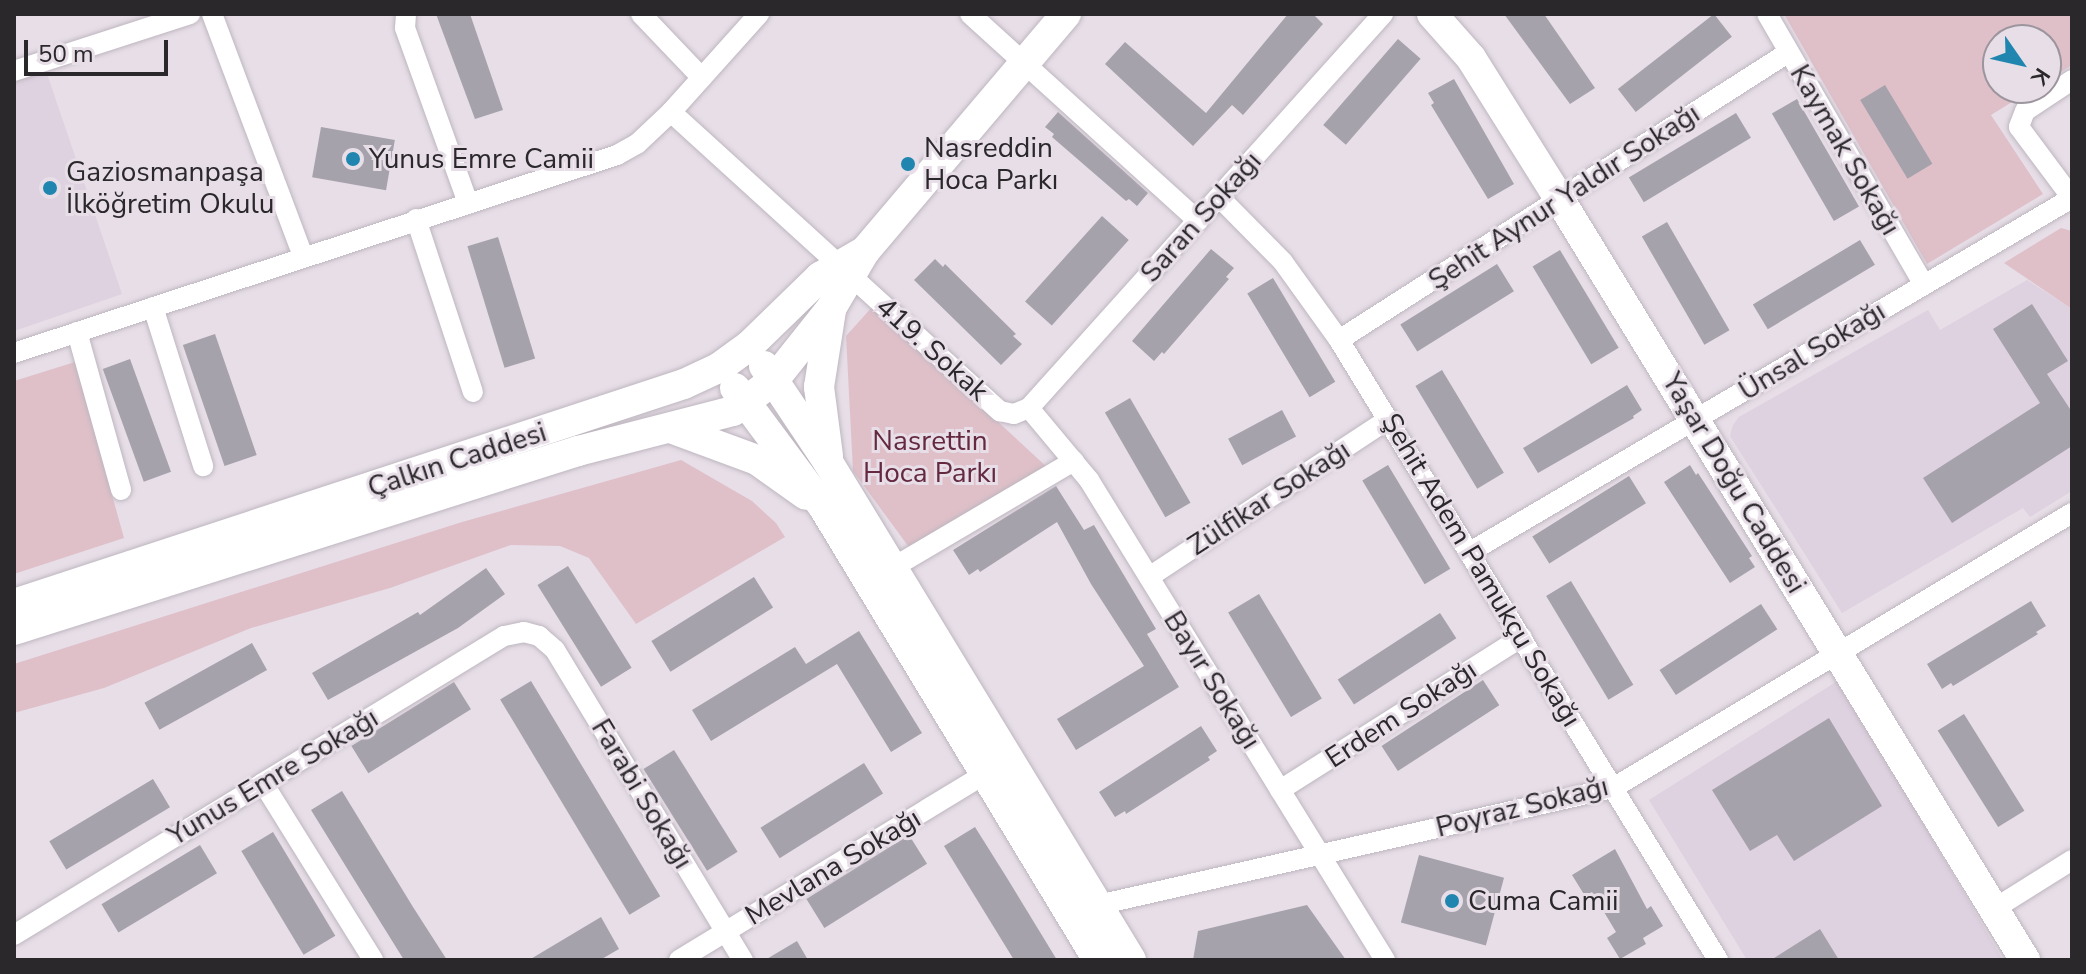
<!DOCTYPE html>
<html>
<head>
<meta charset="utf-8">
<style>
	body { margin:0 }
	#map { position:relative; width:2086px; height:974px; overflow:hidden; background:#e7dee8; font-family:"Nunito Sans",sans-serif }
	div>[style] { position:absolute }
	[style*='--x'] { left:calc(var(--x)*1px); top:calc(var(--y)*1px); width:calc(var(--w)*1px); rotate:calc(var(--a)*1deg) }
	.built>* { inset:0; background:#ded1e0 }
	.green>* { inset:0; background:#dfc0c9 }
	.building>* { inset:0; background:#a6a2ac; transform-origin:0 0 }
	.roads { filter:drop-shadow(0 0 2px #beb6bf) drop-shadow(0 0 2px #beb6bf) }
	.street>* { height:20px; margin:-10px; padding:0 10px; transform-origin:10px; border-radius:10px; background:#fff }
	.secondary>* { height:30px; margin:-15px; padding:0 15px; transform-origin:15px; border-radius:15px; background:#fff }
	.dots>* { width:22px; height:22px; translate:-50% -50%; box-sizing:border-box; border:4px solid #e7dee8; border-radius:50% }
	span { translate:-50% -50%; white-space:nowrap; text-align:center; line-height:1.15; -webkit-text-stroke:6px #e7dee8; paint-order:stroke }
	.poi-label { font-size:28px; color:#2b282c }
	.left { translate:0 -50%; text-align:left }
	.street-label { font-size:28px; color:#2b282c }
	.park-label { font-size:28px; color:#65293f }
	.frame { position:absolute; inset:0; border:16px solid #2b282c; pointer-events:none }
	.north { position:absolute; left:1982px; top:24px; width:80px; height:80px; box-sizing:border-box; background:#e7dee8; border:2px solid #9c959d; border-radius:50%; rotate:124deg; font-size:22px; font-weight:700; line-height:32px; text-align:center; color:#2b282c }
	.north::after { content:''; display:block; margin:auto; width:28px; height:36px; background:#2186af; clip-path:polygon(50% 0,100% 100%,50% 72%,0 100%) }
	.scale { position:absolute; left:24px; top:40px; width:144px; height:36px; box-sizing:border-box; border:4px solid #2b282c; border-top:0; padding-left:10px; font-size:24px; line-height:28px; white-space:nowrap; color:#2b282c; -webkit-text-stroke:6px #e7dee8; paint-order:stroke }
</style>
</head>
<body>
<div id="map">
	<div class="built">
		<div style="clip-path:polygon(46px 71px,122px 294px,14px 331px,14px 82px)"></div>
		<div style="clip-path:polygon(2027px 280px,2072px 309px,2072px 491px,2030px 517px,2023px 508px,1842px 613px,1730px 436px,1733px 425px,1739px 417px,1928px 310px,1940px 330px)"></div>
		<div style="clip-path:polygon(1839px 680px,2003px 960px,1747px 960px,1649px 800px)"></div>
	</div>
	<div class="green">
		<div style="clip-path:polygon(1784px 14px,2072px 14px,2072px 65px,2046px 81px,2046px 40px,1998px 40px,1998px 88px,2035px 88px,1991px 115px,2043px 194px,1927px 264px)"></div>
		<div style="clip-path:polygon(2061px 228px,2072px 231px,2072px 309px,2004px 263px)"></div>
		<div style="clip-path:polygon(873px 306px,1049px 469px,911px 550px,853px 471px,846px 336px)"></div>
		<div style="clip-path:polygon(75px 362px,124px 538px,14px 574px,14px 381px)"></div>
		<div style="clip-path:polygon(681px 460px,752px 501px,776px 523px,785px 537px,636px 624px,589px 558px,560px 546px,511px 545px,390px 588px,251px 628px,104px 688px,14px 713px,14px 664px,462px 522px)"></div>
	</div>
	<div class="building">
		<div style="clip-path:polygon(436px 14px,470px 14px,503px 110px,475px 119px)"></div>
		<div style="clip-path:polygon(1288px 14px,1313px 14px,1323px 24px,1243px 115px,1232px 105px,1193px 146px,1105px 64px,1125px 42px,1206px 113px)"></div>
		<div style="clip-path:polygon(1504px 14px,1544px 14px,1595px 88px,1570px 104px)"></div>
		<div style="left:1714px;top:14px;width:29px;height:122px;rotate:52deg"></div>
		<div style="left:1398px;top:39px;width:30px;height:114px;rotate:41deg"></div>
		<div style="clip-path:polygon(1454px 79px,1514px 184px,1488px 199px,1431px 105px,1434px 103px,1428px 93px)"></div>
		<div style="left:1885px;top:85px;width:92px;height:29px;rotate:59deg"></div>
		<div style="left:1797px;top:99px;width:124px;height:29px;rotate:60deg"></div>
		<div style="clip-path:polygon(1058px 112px,1148px 193px,1137px 206px,1129px 199px,1126px 201px,1052px 137px,1054px 134px,1045px 127px)"></div>
		<div style="left:1736px;top:113px;width:29px;height:125px;rotate:59deg"></div>
		<div style="left:321px;top:127px;width:75px;height:51px;rotate:10deg"></div>
		<div style="left:1102px;top:216px;width:36px;height:115px;rotate:42deg"></div>
		<div style="left:1667px;top:222px;width:125px;height:29px;rotate:60deg"></div>
		<div style="left:498px;top:237px;width:127px;height:32px;rotate:73deg"></div>
		<div style="left:1860px;top:240px;width:29px;height:125px;rotate:59deg"></div>
		<div style="clip-path:polygon(1211px 249px,1234px 268px,1226px 277px,1229px 279px,1164px 354px,1162px 352px,1154px 361px,1132px 341px)"></div>
		<div style="left:1560px;top:250px;width:114px;height:32px;rotate:59deg"></div>
		<div style="clip-path:polygon(935px 259px,943px 267px,945px 264px,1016px 334px,1013px 336px,1022px 344px,1001px 365px,914px 280px)"></div>
		<div style="left:1497px;top:264px;width:32px;height:114px;rotate:58deg"></div>
		<div style="left:1273px;top:278px;width:121px;height:30px;rotate:59deg"></div>
		<div style="clip-path:polygon(2032px 304px,2068px 361px,2047px 374px,2072px 412px,2072px 446px,1952px 523px,1923px 478px,2040px 403px,1993px 329px)"></div>
		<div style="left:215px;top:334px;width:128px;height:34px;rotate:71deg"></div>
		<div style="left:130px;top:359px;width:120px;height:29px;rotate:70deg"></div>
		<div style="left:1442px;top:370px;width:120px;height:31px;rotate:59deg"></div>
		<div style="clip-path:polygon(1627px 385px,1642px 410px,1633px 416px,1634px 418px,1538px 473px,1523px 448px)"></div>
		<div style="left:1130px;top:398px;width:121px;height:29px;rotate:60deg"></div>
		<div style="left:1282px;top:410px;width:30px;height:61px;rotate:62deg"></div>
		<div style="left:1388px;top:465px;width:121px;height:30px;rotate:59deg"></div>
		<div style="clip-path:polygon(1690px 465px,1696px 475px,1698px 473px,1752px 556px,1749px 558px,1755px 567px,1730px 583px,1664px 482px)"></div>
		<div style="left:1629px;top:476px;width:32px;height:114px;rotate:58deg"></div>
		<div style="clip-path:polygon(1056px 486px,1084px 530px,1094px 525px,1156px 629px,1147px 634px,1179px 687px,1076px 750px,1057px 719px,1144px 666px,1091px 584px,1057px 522px,980px 572px,978px 569px,969px 575px,953px 550px)"></div>
		<div style="left:568px;top:566px;width:120px;height:36px;rotate:58deg"></div>
		<div style="clip-path:polygon(486px 568px,505px 594px,458px 628px,328px 700px,312px 673px,418px 612px,420px 615px)"></div>
		<div style="left:754px;top:577px;width:36px;height:121px;rotate:58deg"></div>
		<div style="left:1571px;top:581px;width:121px;height:29px;rotate:59deg"></div>
		<div style="left:1259px;top:594px;width:122px;height:36px;rotate:59deg"></div>
		<div style="clip-path:polygon(2031px 601px,2046px 626px,2036px 632px,2038px 634px,1953px 686px,1951px 683px,1942px 689px,1927px 664px)"></div>
		<div style="left:1761px;top:604px;width:30px;height:121px;rotate:57deg"></div>
		<div style="left:1440px;top:613px;width:30px;height:122px;rotate:57deg"></div>
		<div style="clip-path:polygon(859px 631px,922px 733px,891px 752px,837px 664px,711px 741px,692px 710px,795px 647px,806px 664px)"></div>
		<div style="left:252px;top:643px;width:31px;height:123px;rotate:61deg"></div>
		<div style="left:1483px;top:680px;width:30px;height:121px;rotate:57deg"></div>
		<div style="left:531px;top:681px;width:251px;height:36px;rotate:59deg"></div>
		<div style="left:454px;top:682px;width:32px;height:121px;rotate:58deg"></div>
		<div style="left:1964px;top:714px;width:114px;height:31px;rotate:58deg"></div>
		<div style="clip-path:polygon(1829px 718px,1882px 806px,1794px 861px,1777px 835px,1750px 851px,1712px 790px)"></div>
		<div style="clip-path:polygon(1201px 726px,1217px 751px,1208px 757px,1210px 760px,1126px 814px,1125px 811px,1115px 817px,1099px 792px)"></div>
		<div style="left:674px;top:750px;width:120px;height:36px;rotate:58deg"></div>
		<div style="left:864px;top:763px;width:36px;height:122px;rotate:58deg"></div>
		<div style="left:153px;top:779px;width:33px;height:121px;rotate:59deg"></div>
		<div style="clip-path:polygon(342px 791px,413px 907px,447px 960px,404px 960px,371px 907px,311px 810px)"></div>
		<div style="clip-path:polygon(975px 827px,1007px 878px,1057px 960px,1014px 960px,944px 846px)"></div>
		<div style="left:273px;top:832px;width:121px;height:37px;rotate:59deg"></div>
		<div style="left:909px;top:835px;width:34px;height:121px;rotate:58deg"></div>
		<div style="left:200px;top:845px;width:33px;height:115px;rotate:59deg"></div>
		<div style="clip-path:polygon(1615px 849px,1647px 909px,1651px 906px,1663px 926px,1643px 938px,1646px 944px,1620px 959px,1607px 938px,1616px 932px,1592px 892px,1585px 896px,1572px 875px)"></div>
		<div style="left:1419px;top:855px;width:88px;height:70px;rotate:15deg"></div>
		<div style="clip-path:polygon(1307px 905px,1346px 960px,1193px 960px,1198px 931px)"></div>
		<div style="clip-path:polygon(601px 917px,619px 949px,600px 960px,529px 960px)"></div>
		<div style="clip-path:polygon(1820px 929px,1839px 960px,1771px 960px)"></div>
		<div style="clip-path:polygon(797px 941px,808px 960px,765px 960px)"></div>
	</div>
	<div class="roads">
		<div class="street">
			<div style="--x:212;--y:14;--w:259;--a:69.4"></div>
			<div style="--x:406;--y:14;--w:14;--a:94"></div>
			<div style="--x:405;--y:28;--w:186;--a:70.2"></div>
			<div style="--x:641;--y:14;--w:88;--a:46.4"></div>
			<div style="--x:970;--y:14;--w:308;--a:42.2"></div>
			<div style="--x:1767;--y:14;--w:313;--a:59.9"></div>
			<div style="--x:14;--y:71;--w:185;--a:-17.9"></div>
			<div style="--x:2072;--y:80;--w:56;--a:146.6"></div>
			<div style="--x:2025;--y:111;--w:17;--a:111"></div>
			<div style="--x:2019;--y:127;--w:89;--a:53.3"></div>
			<div style="--x:671;--y:112;--w:445;--a:42.3"></div>
			<div style="--x:1000;--y:411;--w:14;--a:12"></div>
			<div style="--x:1014;--y:414;--w:16;--a:-22"></div>
			<div style="--x:1029;--y:408;--w:530;--a:-48.06"></div>
			<div style="--x:1219;--y:197;--w:91;--a:45.4"></div>
			<div style="--x:1283;--y:262;--w:96;--a:54.3"></div>
			<div style="--x:1339;--y:340;--w:727;--a:58.56"></div>
			<div style="--x:416;--y:219;--w:182;--a:71.8"></div>
			<div style="--x:153;--y:307;--w:167;--a:72.5"></div>
			<div style="--x:77;--y:332;--w:164;--a:74.4"></div>
			<div style="--x:1339;--y:340;--w:534;--a:-32.62"></div>
			<div style="--x:14;--y:353;--w:635;--a:-18.18"></div>
			<div style="--x:617;--y:155;--w:23;--a:-29"></div>
			<div style="--x:637;--y:144;--w:47;--a:-43.3"></div>
			<div style="--x:671;--y:112;--w:132;--a:-48.1"></div>
			<div style="--x:1029;--y:408;--w:94;--a:50.2"></div>
			<div style="--x:1089;--y:480;--w:564;--a:58.34"></div>
			<div style="--x:1470;--y:552;--w:698;--a:-30.46"></div>
			<div style="--x:892;--y:568;--w:211;--a:-30.5"></div>
			<div style="--x:1149;--y:577;--w:287;--a:-33.4"></div>
			<div style="--x:263;--y:783;--w:208;--a:58.1"></div>
			<div style="--x:1280;--y:790;--w:286;--a:-32.3"></div>
			<div style="--x:1098;--y:905;--w:528;--a:-12.8"></div>
			<div style="--x:1613;--y:788;--w:535;--a:-30.93"></div>
			<div style="--x:1994;--y:909;--w:92;--a:-32.1"></div>
			<div style="--x:14;--y:935;--w:574;--a:-31.39"></div>
			<div style="--x:504;--y:636;--w:20;--a:-11"></div>
			<div style="--x:524;--y:632;--w:16;--a:15"></div>
			<div style="--x:539;--y:636;--w:21;--a:41"></div>
			<div style="--x:555;--y:650;--w:363;--a:58.8"></div>
			<div style="--x:679;--y:960;--w:359;--a:-31.3"></div>
		</div>
		<div class="secondary">
			<div style="--x:1432;--y:14;--w:59;--a:48.4"></div>
			<div style="--x:1471;--y:58;--w:168;--a:57.9"></div>
			<div style="--x:1560;--y:200;--w:891;--a:58.54"></div>
			<div style="--x:764;--y:366;--w:115;--a:56.3"></div>
			<div style="--x:828;--y:462;--w:583;--a:58.68"></div>
			<div style="--x:735;--y:388;--w:149;--a:53.4"></div>
			<div style="--x:824;--y:508;--w:529;--a:58.78"></div>
			<div style="--x:673;--y:429;--w:90;--a:20.3"></div>
			<div style="--x:757;--y:460;--w:60;--a:35.5"></div>
			<div style="--x:828;--y:456;--w:70;--a:-97.4"></div>
			<div style="--x:819;--y:387;--w:78;--a:-81.1"></div>
			<div style="--x:14;--y:604;--w:705;--a:-18.18"></div>
			<div style="--x:684;--y:384;--w:40;--a:-25"></div>
			<div style="--x:720;--y:367;--w:37;--a:-36"></div>
			<div style="--x:750;--y:345;--w:98;--a:-44.2"></div>
			<div style="--x:820;--y:277;--w:52;--a:-30"></div>
			<div style="--x:14;--y:630;--w:592;--a:-17.61"></div>
			<div style="--x:578;--y:451;--w:160;--a:-14.5"></div>
			<div style="--x:733;--y:411;--w:51;--a:-37.1"></div>
			<div style="--x:774;--y:380;--w:93;--a:-51.5"></div>
			<div style="--x:832;--y:307;--w:65;--a:-59.5"></div>
			<div style="--x:865;--y:251;--w:311;--a:-49.7"></div>
		</div>
	</div>
	<div class="dots">
		<div style="left:353px;top:159px;background:#2186af"></div>
		<div style="left:908px;top:164px;background:#2186af"></div>
		<div style="left:50px;top:188px;background:#2186af"></div>
		<div style="left:1452px;top:901px;background:#2186af"></div>
	</div>
	<div class="poi-label">
		<span class="left" style="left:924px;top:164px">Nasreddin<br>Hoca Parkı</span>
		<span class="left" style="left:369px;top:159px">Yunus Emre Camii</span>
		<span class="left" style="left:66px;top:188px">Gaziosmanpaşa<br>İlköğretim Okulu</span>
		<span class="left" style="left:1468px;top:901px">Cuma Camii</span>
	</div>
	<div class="street-label">
		<span style="left:1845px;top:150px;rotate:60deg">Kaymak Sokağı</span>
		<span style="left:1564px;top:197px;rotate:-33deg">Şehit Aynur Yaldır Sokağı</span>
		<span style="left:1201px;top:217px;rotate:-48deg">Saran Sokağı</span>
		<span style="left:932px;top:349px;rotate:42deg">419. Sokak</span>
		<span style="left:1812px;top:351px;rotate:-31deg">Ünsal Sokağı</span>
		<span style="left:457px;top:460px;rotate:-18deg">Çalkın Caddesi</span>
		<span style="left:1734px;top:483px;rotate:59deg">Yaşar Doğu Caddesi</span>
		<span style="left:1269px;top:498px;rotate:-33deg">Zülfikar Sokağı</span>
		<span style="left:1481px;top:570px;rotate:59deg">Şehit Adem Pamukçu Sokağı</span>
		<span style="left:1212px;top:680px;rotate:58deg">Bayır Sokağı</span>
		<span style="left:1401px;top:714px;rotate:-33deg">Erdem Sokağı</span>
		<span style="left:273px;top:777px;rotate:-31deg">Yunus Emre Sokağı</span>
		<span style="left:642px;top:794px;rotate:59deg">Farabi Sokağı</span>
		<span style="left:1522px;top:807px;rotate:-14deg">Poyraz Sokağı</span>
		<span style="left:833px;top:867px;rotate:-31deg">Mevlana Sokağı</span>
	</div>
	<div class="park-label">
		<span style="left:930px;top:457px">Nasrettin<br>Hoca Parkı</span>
	</div>
	<div class="frame"></div>
	<div class="north">K</div>
	<div class="scale">50 m</div>
</div>
</body>
</html>
